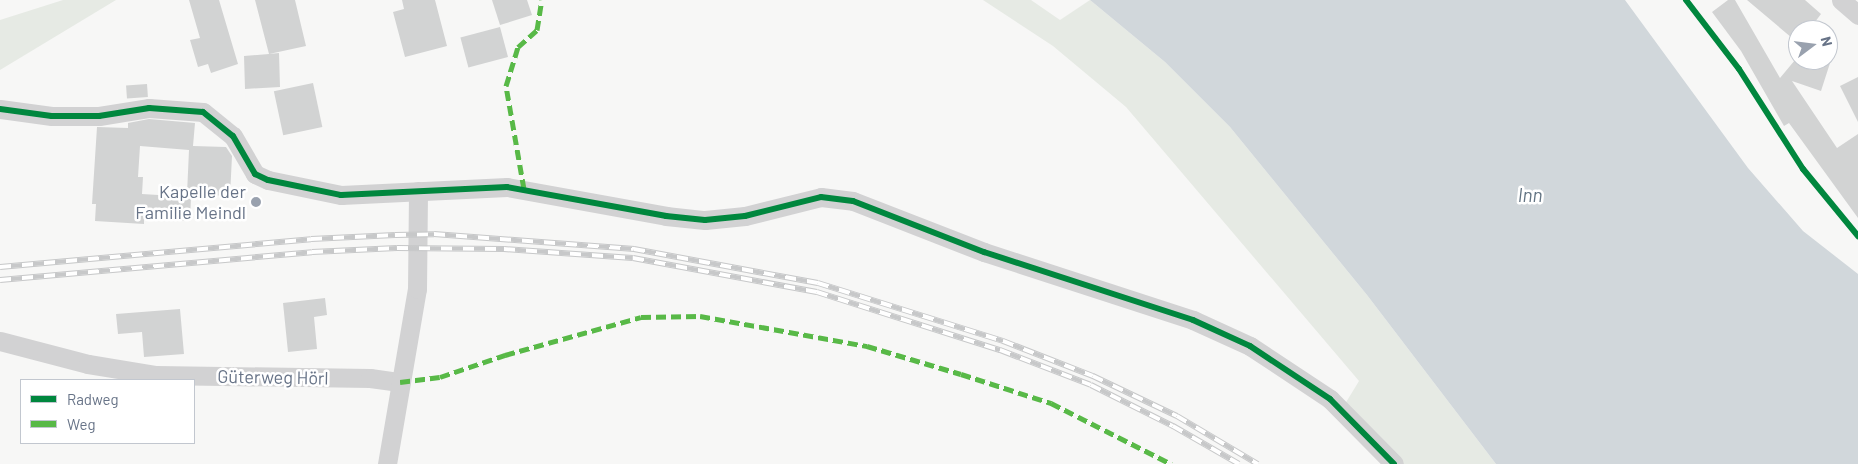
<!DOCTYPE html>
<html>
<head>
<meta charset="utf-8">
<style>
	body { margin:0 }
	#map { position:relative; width:1858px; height:464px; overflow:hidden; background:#f7f7f6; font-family:Barlow,sans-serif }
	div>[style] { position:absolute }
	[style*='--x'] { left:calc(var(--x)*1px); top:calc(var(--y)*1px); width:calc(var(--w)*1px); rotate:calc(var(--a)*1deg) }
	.green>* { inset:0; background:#e6eae4 }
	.water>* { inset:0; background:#d1d7db }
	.building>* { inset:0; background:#d2d3d3; transform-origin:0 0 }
	.minor>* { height:19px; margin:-9.5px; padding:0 9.5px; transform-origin:9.5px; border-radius:9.5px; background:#d2d2d3 }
	.rail>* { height:5.5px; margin-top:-2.75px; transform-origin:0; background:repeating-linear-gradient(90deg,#fff 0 11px,#c7c8c9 0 22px); box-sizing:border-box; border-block:1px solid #c7c8c9 }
	.quiet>* { height:5px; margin-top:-2.5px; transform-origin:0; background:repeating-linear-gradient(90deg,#58b947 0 10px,transparent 0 15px) }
	.cycleway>* { height:6px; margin:-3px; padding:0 3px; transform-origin:3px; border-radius:3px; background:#00873e }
	.dots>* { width:14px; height:14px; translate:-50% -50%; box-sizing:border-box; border:2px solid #fff; border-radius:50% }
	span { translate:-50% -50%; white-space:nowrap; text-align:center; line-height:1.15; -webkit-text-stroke:5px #fff; paint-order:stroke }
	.poi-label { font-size:18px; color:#677387 }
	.right { translate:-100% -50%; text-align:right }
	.street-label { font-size:18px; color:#677387 }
	.water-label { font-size:19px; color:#637483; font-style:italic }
	.legend { position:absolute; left:20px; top:379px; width:175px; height:65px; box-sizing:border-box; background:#fff; border:1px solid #c2c7cf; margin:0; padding:6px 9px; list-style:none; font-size:15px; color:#677387 }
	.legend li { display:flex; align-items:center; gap:10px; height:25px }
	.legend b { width:25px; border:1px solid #c2c7cf }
	.north { position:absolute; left:1788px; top:20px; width:50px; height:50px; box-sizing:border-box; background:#fff; border:1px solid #c2c7cf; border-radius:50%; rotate:75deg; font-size:14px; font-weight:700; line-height:20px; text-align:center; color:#677387 }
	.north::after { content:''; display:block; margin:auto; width:18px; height:22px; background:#99a1ae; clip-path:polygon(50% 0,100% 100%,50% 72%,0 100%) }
</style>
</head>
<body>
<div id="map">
	<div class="green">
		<div style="clip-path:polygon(63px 0,116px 0,0 70px,0 20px)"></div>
		<div style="clip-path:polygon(983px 0,1031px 0,1060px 20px,1090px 0,1165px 62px,1230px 127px,1367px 295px,1496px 464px,1399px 464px,1345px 404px,1359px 381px,1126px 107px,1053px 46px)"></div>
	</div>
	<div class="water">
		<div style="clip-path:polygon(1090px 0,1625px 0,1748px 168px,1803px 231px,1858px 274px,1858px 464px,1496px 464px,1367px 295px,1230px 127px,1165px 62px)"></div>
	</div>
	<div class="building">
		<div style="clip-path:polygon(189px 0,219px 0,238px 64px,211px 73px,208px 64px,198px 67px,190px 40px,200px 38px)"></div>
		<div style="clip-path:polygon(255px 0,295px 0,306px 46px,269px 54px,279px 53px,280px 87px,245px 89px,244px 56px,269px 54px)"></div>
		<div style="clip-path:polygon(402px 0,435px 0,447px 46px,405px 57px,393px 12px,404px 9px)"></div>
		<div style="clip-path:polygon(492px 0,527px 0,532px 15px,500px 25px)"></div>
		<div style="clip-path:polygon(1728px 0,1735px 0,1780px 78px,1795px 60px,1831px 60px,1821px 91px,1792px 81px,1837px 148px,1858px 134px,1858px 218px,1789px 123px,1784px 126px,1741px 51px,1712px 12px)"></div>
		<div style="clip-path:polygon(1747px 0,1805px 0,1821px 14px,1809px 30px,1798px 30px,1798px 43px)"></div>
		<div style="left:500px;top:27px;width:31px;height:41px;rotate:75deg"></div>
		<div style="clip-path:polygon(1858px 77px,1858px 122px,1840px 86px)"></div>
		<div style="left:313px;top:83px;width:45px;height:40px;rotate:78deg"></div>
		<div style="left:147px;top:84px;width:13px;height:21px;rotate:86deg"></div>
		<div style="clip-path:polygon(149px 119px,195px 123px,193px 146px,226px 147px,232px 156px,230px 196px,187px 194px,189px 150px,140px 146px,138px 177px,143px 177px,142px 194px,191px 197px,190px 221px,144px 218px,144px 224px,95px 221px,96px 204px,92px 204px,97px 127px,128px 128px,128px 123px)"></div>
		<div style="clip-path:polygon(325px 298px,327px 315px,314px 317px,317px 349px,288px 352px,283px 303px)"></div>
		<div style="clip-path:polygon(180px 309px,184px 354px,144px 357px,142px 332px,118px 334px,116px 314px)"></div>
	</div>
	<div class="minor">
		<div style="--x:1841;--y:0;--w:23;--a:41"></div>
		<div style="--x:0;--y:109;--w:52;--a:7.7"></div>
		<div style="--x:52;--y:116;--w:47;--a:0"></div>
		<div style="--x:99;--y:116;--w:51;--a:-9.1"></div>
		<div style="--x:149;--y:108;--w:54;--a:4.2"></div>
		<div style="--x:203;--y:112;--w:38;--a:39"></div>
		<div style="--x:233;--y:136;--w:44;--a:59.9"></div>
		<div style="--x:255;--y:174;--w:14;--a:25"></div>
		<div style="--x:268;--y:180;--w:75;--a:11.6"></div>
		<div style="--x:341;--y:195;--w:166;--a:-2.8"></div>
		<div style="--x:507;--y:187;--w:162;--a:10.3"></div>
		<div style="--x:666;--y:216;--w:39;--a:6"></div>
		<div style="--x:705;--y:220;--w:40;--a:-5.7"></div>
		<div style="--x:745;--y:216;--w:78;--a:-14"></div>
		<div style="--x:821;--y:197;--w:32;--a:7"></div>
		<div style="--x:853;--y:201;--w:141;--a:21.3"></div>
		<div style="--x:984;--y:252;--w:220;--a:18"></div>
		<div style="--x:1193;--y:320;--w:63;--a:24.5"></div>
		<div style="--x:1250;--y:346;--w:96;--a:33.5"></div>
		<div style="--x:1330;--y:399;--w:91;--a:45.4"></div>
		<div style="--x:0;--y:341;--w:91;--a:14.6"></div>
		<div style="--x:88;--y:364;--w:69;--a:9.2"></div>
		<div style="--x:156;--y:375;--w:214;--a:0.8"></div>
		<div style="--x:370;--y:378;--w:30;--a:8"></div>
		<div style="--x:387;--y:464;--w:178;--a:-80.3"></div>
		<div style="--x:417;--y:289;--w:98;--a:-89.4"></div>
	</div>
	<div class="rail">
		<div style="--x:0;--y:267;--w:312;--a:-5.1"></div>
		<div style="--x:311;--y:239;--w:84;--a:-2.7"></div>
		<div style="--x:395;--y:235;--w:39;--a:-1"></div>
		<div style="--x:434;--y:234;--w:201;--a:4.3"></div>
		<div style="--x:634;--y:249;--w:187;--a:10.5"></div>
		<div style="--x:818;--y:283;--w:194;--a:17.4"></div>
		<div style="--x:1003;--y:341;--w:97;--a:21.3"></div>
		<div style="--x:1093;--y:376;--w:93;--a:25.5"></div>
		<div style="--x:1177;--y:416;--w:94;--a:30.7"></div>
		<div style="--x:0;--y:280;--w:313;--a:-5.1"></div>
		<div style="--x:312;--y:252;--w:85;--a:-2.7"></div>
		<div style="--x:397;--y:248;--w:107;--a:0.5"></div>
		<div style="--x:504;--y:249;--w:129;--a:4"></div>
		<div style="--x:633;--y:258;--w:187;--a:10.5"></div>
		<div style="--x:817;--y:292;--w:192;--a:17.6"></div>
		<div style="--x:1000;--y:350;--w:97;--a:21"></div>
		<div style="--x:1091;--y:385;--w:92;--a:26.6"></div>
		<div style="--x:1173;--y:426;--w:76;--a:29.9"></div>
	</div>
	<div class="quiet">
		<div style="--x:524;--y:189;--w:105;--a:-99.9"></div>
		<div style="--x:506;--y:86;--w:41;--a:-72.9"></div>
		<div style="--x:518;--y:47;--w:25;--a:-42"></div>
		<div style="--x:537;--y:30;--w:30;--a:-81"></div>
		<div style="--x:400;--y:382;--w:40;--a:-7.1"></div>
		<div style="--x:440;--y:377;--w:69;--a:-18.7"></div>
		<div style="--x:505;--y:355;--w:141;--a:-15.6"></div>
		<div style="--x:641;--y:317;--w:59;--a:-1"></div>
		<div style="--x:700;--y:316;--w:170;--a:10.2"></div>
		<div style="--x:867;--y:346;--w:98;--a:16.6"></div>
		<div style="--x:961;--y:374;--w:95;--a:17.9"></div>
		<div style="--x:1051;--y:403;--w:135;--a:26.9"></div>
	</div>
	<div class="cycleway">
		<div style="--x:1686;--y:0;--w:87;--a:52.5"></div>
		<div style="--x:1739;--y:69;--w:119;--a:57.4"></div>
		<div style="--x:1803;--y:169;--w:87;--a:50.6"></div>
		<div style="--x:0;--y:109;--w:52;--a:7.7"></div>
		<div style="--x:52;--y:116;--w:47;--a:0"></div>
		<div style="--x:99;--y:116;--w:51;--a:-9.1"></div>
		<div style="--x:149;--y:108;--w:54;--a:4.2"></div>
		<div style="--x:203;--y:112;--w:38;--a:39"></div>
		<div style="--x:233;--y:136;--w:44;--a:59.9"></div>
		<div style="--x:255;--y:174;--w:14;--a:25"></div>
		<div style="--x:268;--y:180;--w:75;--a:11.6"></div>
		<div style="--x:341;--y:195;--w:166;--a:-2.8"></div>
		<div style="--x:507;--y:187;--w:162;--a:10.3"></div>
		<div style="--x:666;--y:216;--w:39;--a:6"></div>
		<div style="--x:705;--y:220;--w:40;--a:-5.7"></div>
		<div style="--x:745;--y:216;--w:78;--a:-14"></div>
		<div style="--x:821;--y:197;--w:32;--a:7"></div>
		<div style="--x:853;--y:201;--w:141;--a:21.3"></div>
		<div style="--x:984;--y:252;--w:220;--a:18"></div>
		<div style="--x:1193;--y:320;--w:63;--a:24.5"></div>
		<div style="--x:1250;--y:346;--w:96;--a:33.5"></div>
		<div style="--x:1330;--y:399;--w:91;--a:45.4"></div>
	</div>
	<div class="dots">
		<div style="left:256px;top:202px;background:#99a1ae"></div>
	</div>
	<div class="poi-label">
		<span class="right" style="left:246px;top:202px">Kapelle der<br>Familie Meindl</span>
	</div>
	<div class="street-label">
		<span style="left:273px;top:377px;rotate:1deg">Güterweg Hörl</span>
	</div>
	<div class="water-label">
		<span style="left:1530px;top:195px">Inn</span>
	</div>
	<ul class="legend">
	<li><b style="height:6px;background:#00873e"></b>Radweg</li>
	<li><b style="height:6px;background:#58b947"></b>Weg</li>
	</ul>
	<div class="north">N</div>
</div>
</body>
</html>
